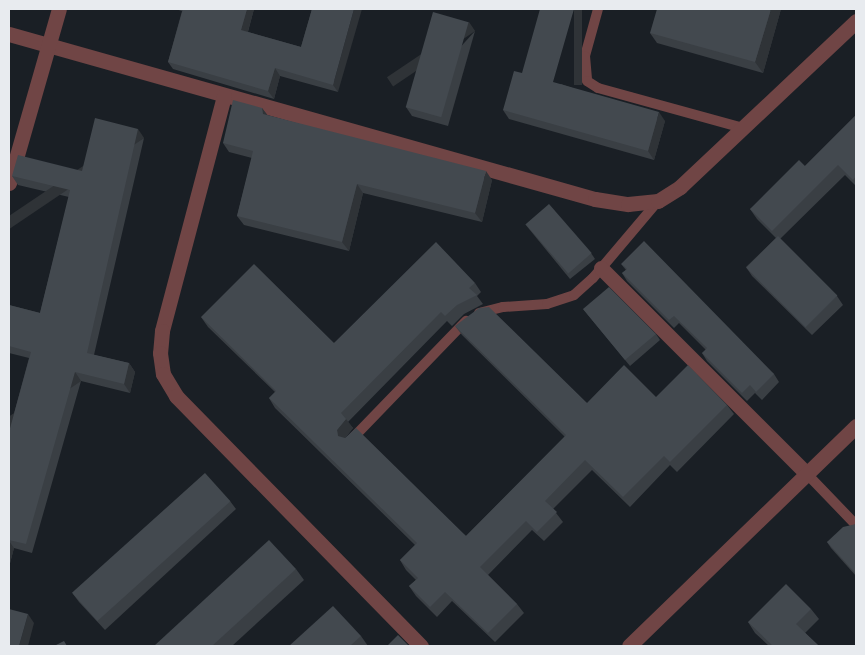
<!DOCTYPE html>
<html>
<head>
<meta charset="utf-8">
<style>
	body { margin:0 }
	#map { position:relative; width:865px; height:655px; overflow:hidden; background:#1a1f25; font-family:Overpass,sans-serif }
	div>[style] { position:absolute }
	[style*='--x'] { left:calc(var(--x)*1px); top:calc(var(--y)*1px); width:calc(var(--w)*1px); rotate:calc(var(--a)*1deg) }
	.lane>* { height:10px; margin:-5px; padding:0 5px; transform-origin:5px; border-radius:5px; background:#704545 }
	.street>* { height:15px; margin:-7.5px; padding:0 7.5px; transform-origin:7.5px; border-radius:7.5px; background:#704545 }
	.wall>* { inset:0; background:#3a3f44 }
	.shaded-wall>* { inset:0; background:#2f3337; transform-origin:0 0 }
	.building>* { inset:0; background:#43494f; transform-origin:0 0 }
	span { translate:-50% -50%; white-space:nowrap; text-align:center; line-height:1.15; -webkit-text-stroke:4.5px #1a1f25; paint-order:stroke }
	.frame { position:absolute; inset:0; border:10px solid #e8ebef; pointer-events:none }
</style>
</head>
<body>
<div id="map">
	<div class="lane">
		<div style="--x:598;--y:9;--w:49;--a:105.5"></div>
		<div style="--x:585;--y:56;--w:25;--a:85"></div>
		<div style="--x:587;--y:81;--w:13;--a:32"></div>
		<div style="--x:598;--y:88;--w:150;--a:15.4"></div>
		<div style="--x:479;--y:313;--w:25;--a:-14"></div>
		<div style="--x:503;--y:307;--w:44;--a:-3.9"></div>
		<div style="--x:547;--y:304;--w:28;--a:-18"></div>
		<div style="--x:574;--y:295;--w:25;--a:-42"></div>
		<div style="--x:593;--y:278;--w:101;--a:-49.8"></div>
		<div style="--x:350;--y:441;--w:167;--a:-46"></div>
		<div style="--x:807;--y:474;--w:71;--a:46.1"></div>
	</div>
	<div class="street">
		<div style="--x:9;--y:34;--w:609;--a:15.73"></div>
		<div style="--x:595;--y:199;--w:33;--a:9"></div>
		<div style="--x:628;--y:204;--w:30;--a:-6"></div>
		<div style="--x:658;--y:201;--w:26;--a:-32"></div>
		<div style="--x:680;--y:187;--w:242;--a:-43.3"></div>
		<div style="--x:224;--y:96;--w:243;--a:104.8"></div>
		<div style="--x:162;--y:331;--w:22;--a:95"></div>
		<div style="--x:160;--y:353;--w:21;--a:82"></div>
		<div style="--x:163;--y:374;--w:26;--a:59"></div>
		<div style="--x:176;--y:396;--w:350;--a:45.6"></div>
		<div style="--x:9;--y:183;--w:181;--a:-74"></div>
		<div style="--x:601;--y:268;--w:291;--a:45"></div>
		<div style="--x:629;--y:646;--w:316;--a:-44.1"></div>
	</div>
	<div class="wall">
		<div style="clip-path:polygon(175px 9px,254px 9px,248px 32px,301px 47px,312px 9px,338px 92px,280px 76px,274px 99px,173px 69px,168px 62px,182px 11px)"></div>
		<div style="clip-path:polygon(781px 9px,763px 73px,657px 43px,650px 33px)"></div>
		<div style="clip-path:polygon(475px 31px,448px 126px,412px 116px,406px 107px)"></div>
		<div style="clip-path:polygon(561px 84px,665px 121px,654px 160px,509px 119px,503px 110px)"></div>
		<div style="clip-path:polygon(262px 108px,267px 115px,492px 180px,482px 222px,363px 193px,349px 251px,244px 225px,237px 216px,252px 158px,229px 152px,223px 143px)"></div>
		<div style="clip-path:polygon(856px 115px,856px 186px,845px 175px,780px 239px,837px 296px,843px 305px,812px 335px,752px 276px,746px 267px,776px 238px,757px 219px,750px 209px,805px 166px)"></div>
		<div style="clip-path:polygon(144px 138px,94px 355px,129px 363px,135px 372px,130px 393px,81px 381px,32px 553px,14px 548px,9px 567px,9px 432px,29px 358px,9px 353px,9px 305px,40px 313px,69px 197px,18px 185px,12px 176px,82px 171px)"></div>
		<div style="clip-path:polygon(525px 224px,591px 253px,595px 259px,570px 279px)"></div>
		<div style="clip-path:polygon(621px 264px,774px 374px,779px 382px,762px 400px,755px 393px,747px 401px,707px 361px,702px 353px,706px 350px,679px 323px,674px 328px,627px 281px,622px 273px,626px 270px)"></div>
		<div style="clip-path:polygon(475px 283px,481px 292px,477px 296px,483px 304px,464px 314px,452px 326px,447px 321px,348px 422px,353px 428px,345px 438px,466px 536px,565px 437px,462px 335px,455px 326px,587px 403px,656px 397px,727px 405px,734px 414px,677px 472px,670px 465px,630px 507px,592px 470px,553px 509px,563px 522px,544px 541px,532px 530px,488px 575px,517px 604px,524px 613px,495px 642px,452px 601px,437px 617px,416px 596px,409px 586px,416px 580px,406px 570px,400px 560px,415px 545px,275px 408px,269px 398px,275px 392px,208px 327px,201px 317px,334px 343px)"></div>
		<div style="clip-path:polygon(583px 309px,656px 334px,660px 340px,630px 366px)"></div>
		<div style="clip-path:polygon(230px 501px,236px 509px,105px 630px,79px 602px,73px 594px)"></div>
		<div style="clip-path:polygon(856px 524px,856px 576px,831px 548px,827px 542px)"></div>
		<div style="clip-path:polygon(296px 569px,304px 580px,232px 646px,154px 646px)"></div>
		<div style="clip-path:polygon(811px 609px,819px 619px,805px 633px,819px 646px,769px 646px,755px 633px,748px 622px)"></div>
		<div style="clip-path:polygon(361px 636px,368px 646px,289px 646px)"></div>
	</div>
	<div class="shaded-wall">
		<div style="clip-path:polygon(247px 9px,254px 9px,246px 38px,241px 30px)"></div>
		<div style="clip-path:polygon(354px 9px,362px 9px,338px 92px,333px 85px)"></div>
		<div style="left:574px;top:9px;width:8px;height:76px"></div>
		<div style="clip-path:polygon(771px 9px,781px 9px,763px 73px,755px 62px)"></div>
		<div style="left:469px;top:22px;width:11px;height:99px;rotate:56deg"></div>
		<div style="clip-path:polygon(275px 68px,280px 76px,274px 99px,268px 91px)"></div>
		<div style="clip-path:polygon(262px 108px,269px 117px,263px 114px)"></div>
		<div style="clip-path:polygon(659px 112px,665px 121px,654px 160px,648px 151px)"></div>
		<div style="left:138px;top:129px;width:11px;height:230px;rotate:56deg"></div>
		<div style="clip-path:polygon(486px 171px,492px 180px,482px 222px,475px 213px)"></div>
		<div style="clip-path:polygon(357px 184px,363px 193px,349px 251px,342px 242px)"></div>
		<div style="clip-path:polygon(129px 363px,135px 372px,130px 393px,124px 384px)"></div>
		<div style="left:75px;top:372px;width:11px;height:179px;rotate:56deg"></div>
		<div style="clip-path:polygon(346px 419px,353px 428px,343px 440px,338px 436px,337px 430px)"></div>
		<div style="clip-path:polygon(9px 541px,14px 548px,9px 567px)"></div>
		<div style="clip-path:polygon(28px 614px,34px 623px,28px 646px,19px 646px)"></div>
	</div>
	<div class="building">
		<div style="clip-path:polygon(183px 9px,247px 9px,241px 30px,301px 47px,312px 9px,354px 9px,333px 85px,275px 68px,268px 91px,168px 62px)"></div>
		<div style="clip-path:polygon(540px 9px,574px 9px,553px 82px,659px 112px,648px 151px,503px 110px,514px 71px,522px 73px)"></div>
		<div style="clip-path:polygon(657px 9px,771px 9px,755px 62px,650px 33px)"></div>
		<div style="left:433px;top:12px;width:37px;height:99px;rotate:16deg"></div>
		<div style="clip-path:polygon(233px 100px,262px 108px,263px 114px,486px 171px,475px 213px,357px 184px,342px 242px,237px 216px,253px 151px,223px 143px)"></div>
		<div style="clip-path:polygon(856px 115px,856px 176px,853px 180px,838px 165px,772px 231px,750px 209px,799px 160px,805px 166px)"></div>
		<div style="clip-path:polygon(95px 118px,138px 129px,87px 353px,129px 363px,124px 384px,75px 372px,26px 544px,9px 540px,9px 432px,31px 352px,9px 346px,9px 305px,40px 313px,70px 190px,12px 176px,18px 155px,82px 171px)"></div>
		<div style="left:549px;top:204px;width:65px;height:31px;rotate:49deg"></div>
		<div style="left:778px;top:236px;width:84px;height:45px;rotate:45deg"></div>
		<div style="clip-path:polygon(644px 241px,774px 374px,756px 392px,750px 385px,742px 393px,702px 353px,707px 348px,674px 316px,669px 320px,622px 273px,627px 269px,621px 264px)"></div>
		<div style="clip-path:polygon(436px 242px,475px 283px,469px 288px,477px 295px,457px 305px,445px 316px,441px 312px,341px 413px,346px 419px,337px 430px,338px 436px,345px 438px,356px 428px,466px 536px,566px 435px,455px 326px,479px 308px,489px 307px,587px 403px,624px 365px,656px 397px,688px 365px,727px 405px,670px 462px,664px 456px,623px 497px,585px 460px,545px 501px,557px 512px,537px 532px,526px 521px,480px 567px,517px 604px,488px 633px,445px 592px,430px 607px,409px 586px,418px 578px,400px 560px,417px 543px,269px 398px,276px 391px,201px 317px,254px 264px,334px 343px)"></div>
		<div style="clip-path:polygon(609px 287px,656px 334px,625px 360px,583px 309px)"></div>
		<div style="left:205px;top:473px;width:38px;height:179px;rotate:48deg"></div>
		<div style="clip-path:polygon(856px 524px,856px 574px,827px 542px,843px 527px)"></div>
		<div style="clip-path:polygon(269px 540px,296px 569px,212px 646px,154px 646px)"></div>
		<div style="clip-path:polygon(786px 584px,811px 609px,796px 624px,819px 646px,773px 646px,748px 622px)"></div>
		<div style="clip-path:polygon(333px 606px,361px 636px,350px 646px,289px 646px)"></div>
		<div style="clip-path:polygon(9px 609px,28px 614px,19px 646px,9px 646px)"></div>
		<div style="clip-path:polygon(398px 635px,409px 646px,387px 646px)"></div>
		<div style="clip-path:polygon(64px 641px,67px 646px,54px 646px)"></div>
	</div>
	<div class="frame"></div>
</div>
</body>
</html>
